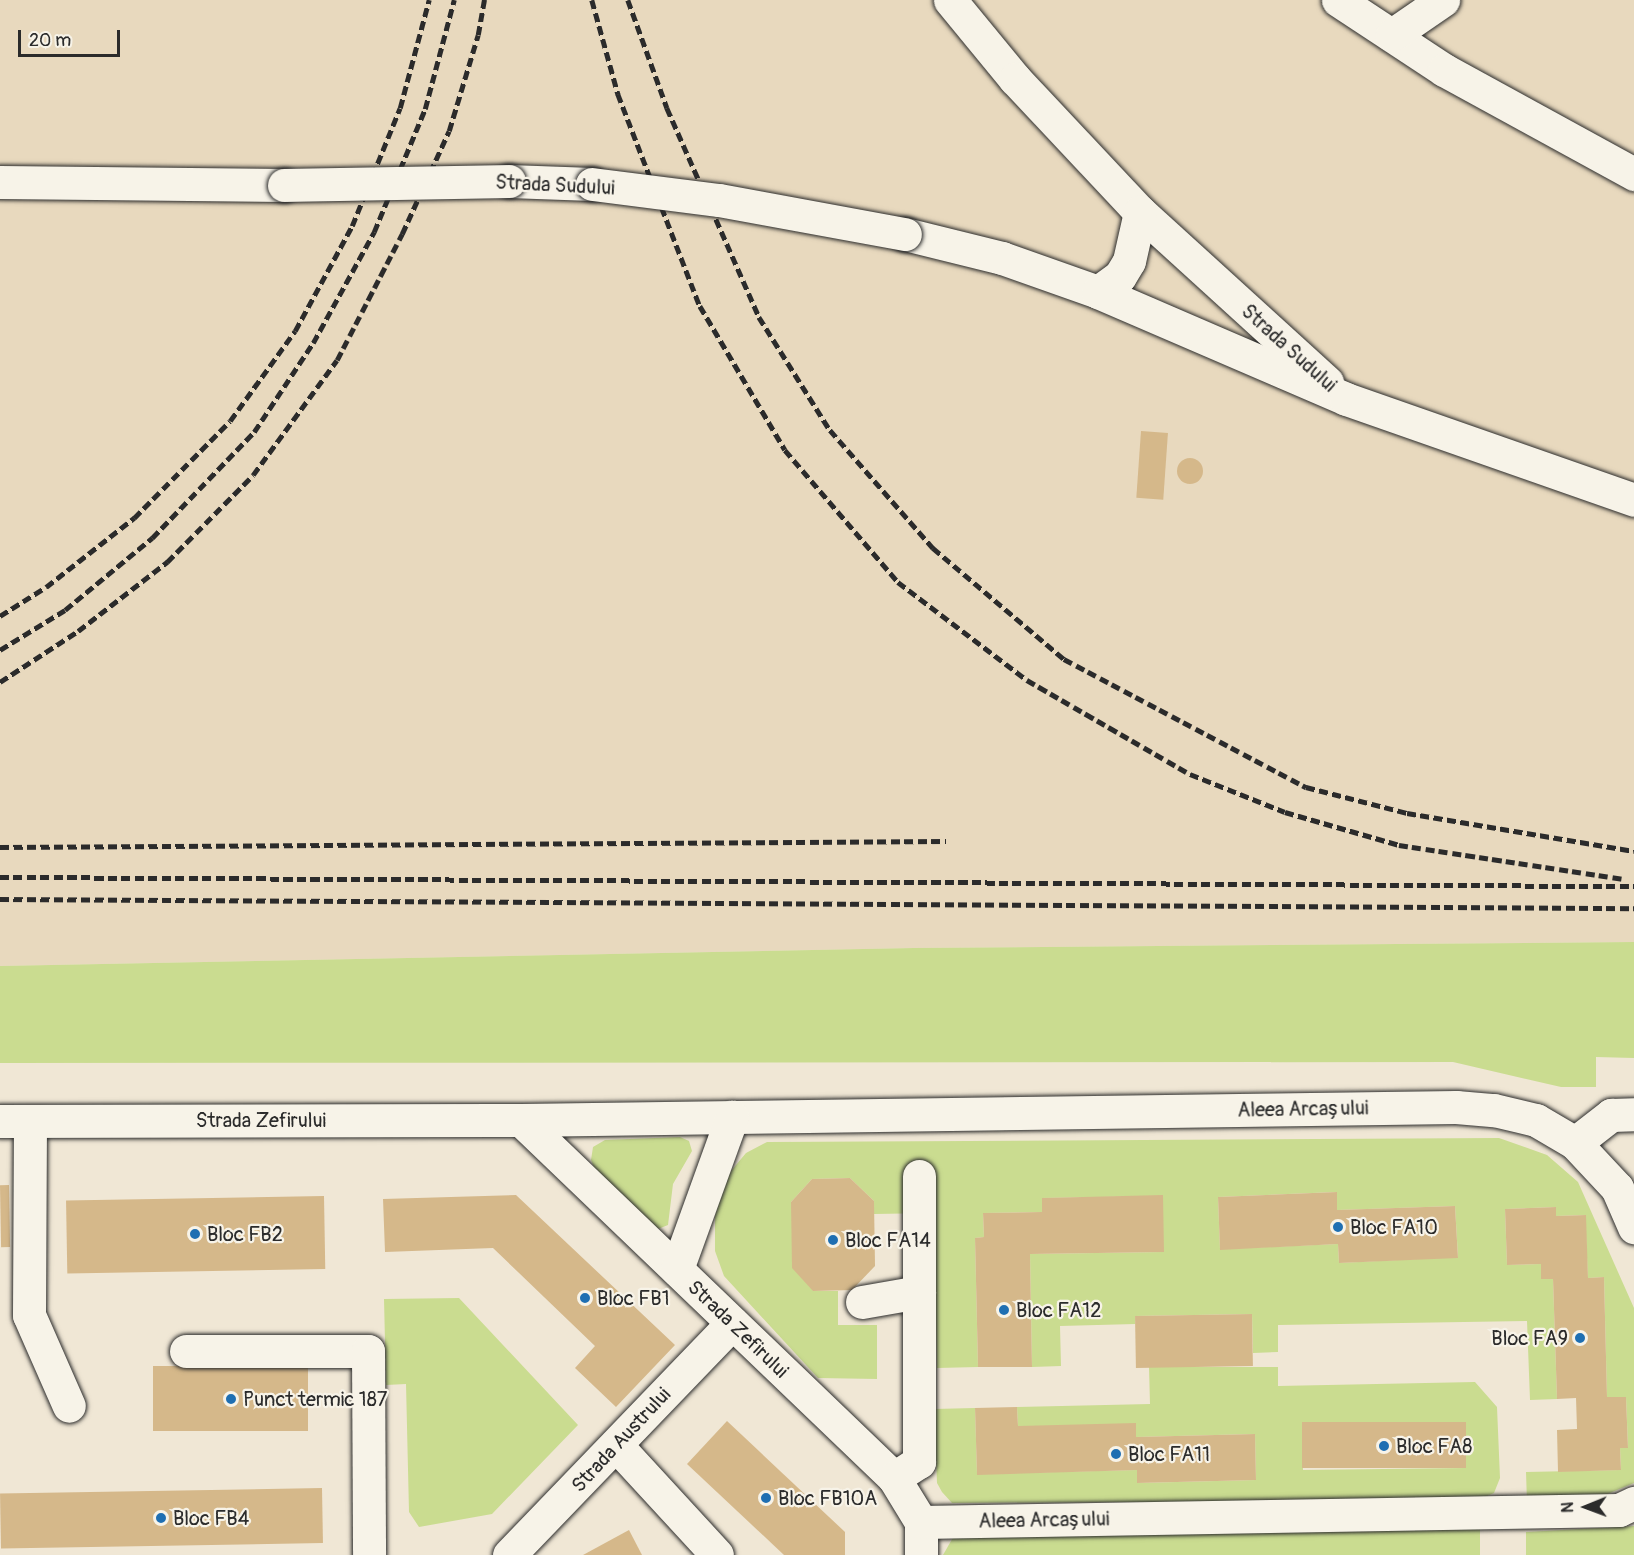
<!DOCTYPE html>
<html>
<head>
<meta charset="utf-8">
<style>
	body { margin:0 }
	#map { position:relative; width:1634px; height:1555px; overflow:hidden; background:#f0e7d5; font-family:Pangolin,sans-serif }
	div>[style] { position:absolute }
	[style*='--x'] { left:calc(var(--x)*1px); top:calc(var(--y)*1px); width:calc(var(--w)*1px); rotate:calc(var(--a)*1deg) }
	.built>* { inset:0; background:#e8d9be }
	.green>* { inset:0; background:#cadc90 }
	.building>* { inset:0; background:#d5b88a; transform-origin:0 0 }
	.round { border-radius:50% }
	.roads { filter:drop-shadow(0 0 2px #2b2b2b) drop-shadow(0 0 2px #2b2b2b) }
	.minor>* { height:33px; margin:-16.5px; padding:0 16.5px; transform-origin:16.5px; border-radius:16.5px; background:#f7f3e8 }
	.rail>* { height:4.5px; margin-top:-2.25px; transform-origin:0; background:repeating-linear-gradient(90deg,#2b2b2b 0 9px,transparent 0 13.5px) }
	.bridges { filter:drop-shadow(0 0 2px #2b2b2b) drop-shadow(0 0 2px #2b2b2b) }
	.minor-bridge>* { height:33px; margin:-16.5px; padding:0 16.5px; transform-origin:16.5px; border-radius:16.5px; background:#f7f3e8 }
	.dots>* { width:16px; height:16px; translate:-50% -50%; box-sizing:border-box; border:3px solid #f7f3e8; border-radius:50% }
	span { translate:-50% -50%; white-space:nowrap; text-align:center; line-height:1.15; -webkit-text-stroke:4.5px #f7f3e8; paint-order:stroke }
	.street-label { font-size:20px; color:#2b2b2b }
	.poi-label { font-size:20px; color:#2b2b2b }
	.left { translate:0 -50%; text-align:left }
	.right { translate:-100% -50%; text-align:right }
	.north { position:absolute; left:1556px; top:1477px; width:60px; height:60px; -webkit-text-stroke:4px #f7f3e8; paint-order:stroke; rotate:269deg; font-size:16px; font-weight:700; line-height:24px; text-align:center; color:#2b2b2b }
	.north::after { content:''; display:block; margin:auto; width:21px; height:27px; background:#2b2b2b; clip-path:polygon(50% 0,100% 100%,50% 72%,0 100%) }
	.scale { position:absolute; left:18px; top:30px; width:102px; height:27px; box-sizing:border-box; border:3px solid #2b2b2b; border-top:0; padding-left:8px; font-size:18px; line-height:21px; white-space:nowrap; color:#2b2b2b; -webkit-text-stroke:4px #f7f3e8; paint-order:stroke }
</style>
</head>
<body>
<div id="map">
	<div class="built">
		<div style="clip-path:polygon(0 0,1634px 0,1634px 942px,914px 948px,0 966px)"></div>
	</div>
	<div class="green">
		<div style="clip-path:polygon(1634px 942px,1634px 1058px,1596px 1057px,1596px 1087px,1561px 1087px,1453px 1062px,0 1063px,0 966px,914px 948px)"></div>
		<div style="clip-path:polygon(680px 1137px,689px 1141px,692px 1151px,673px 1184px,668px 1225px,658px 1229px,597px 1175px,591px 1160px,593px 1147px,605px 1140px)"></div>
		<div style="clip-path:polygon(evenodd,1499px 1138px,1547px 1155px,1578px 1182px,1634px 1308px,1634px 1483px,1588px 1502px,1527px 1503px,1526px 1472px,1621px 1470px,1620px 1448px,1628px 1447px,1626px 1397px,1607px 1397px,1604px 1277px,1588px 1278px,1585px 1215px,1556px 1216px,1556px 1207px,1505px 1209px,1507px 1265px,1541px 1264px,1542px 1279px,1553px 1279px,1557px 1399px,1530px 1400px,1527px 1321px,1278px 1325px,1278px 1352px,1253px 1353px,1252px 1314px,1135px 1316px,1135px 1324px,1060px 1326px,1061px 1366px,1032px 1367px,1030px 1254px,1163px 1252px,1162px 1196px,1042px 1198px,1042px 1212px,983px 1213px,984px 1237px,975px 1238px,978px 1367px,937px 1368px,934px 1213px,874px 1214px,874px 1201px,850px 1178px,812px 1179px,791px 1202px,813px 1291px,838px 1291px,838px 1325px,877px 1325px,877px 1379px,818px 1378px,724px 1276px,715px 1251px,715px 1216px,726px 1177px,746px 1153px,767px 1142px,1499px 1138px,1336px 1192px,1337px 1210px,1455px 1206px,1458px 1257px,1339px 1263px,1338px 1244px,1220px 1249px,1218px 1197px,1336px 1192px)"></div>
		<div style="clip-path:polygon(459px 1298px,578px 1425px,492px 1514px,419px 1527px,409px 1512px,406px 1384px,386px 1385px,384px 1299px)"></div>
		<div style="clip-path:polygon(evenodd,1149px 1367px,1278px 1367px,1278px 1386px,1475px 1382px,1497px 1407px,1500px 1478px,1494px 1493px,1478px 1500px,952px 1503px,942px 1492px,937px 1483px,934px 1409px,975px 1408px,977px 1474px,1137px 1470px,1138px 1483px,1256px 1480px,1255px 1434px,1136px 1437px,1018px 1426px,1017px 1407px,1150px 1404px,1149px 1367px,1465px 1422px,1465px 1468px,1303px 1470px,1302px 1424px,1465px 1422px)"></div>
		<div style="clip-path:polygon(1634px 1526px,1634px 1555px,1526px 1555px,1526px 1532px)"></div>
		<div style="clip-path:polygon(1480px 1528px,1480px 1555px,943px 1555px,955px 1534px)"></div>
	</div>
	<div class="building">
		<div style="left:1141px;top:431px;width:27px;height:67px;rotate:4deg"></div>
		<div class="round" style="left:1177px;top:458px;width:26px;height:26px"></div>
		<div style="clip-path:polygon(850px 1178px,874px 1201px,875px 1266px,852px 1290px,813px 1291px,792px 1268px,791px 1202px,812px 1179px)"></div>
		<div style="left:9px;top:1185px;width:62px;height:9px;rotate:89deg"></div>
		<div style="clip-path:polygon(1337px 1192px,1337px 1210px,1455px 1206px,1458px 1258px,1339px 1263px,1338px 1244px,1220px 1250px,1218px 1197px)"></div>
		<div style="clip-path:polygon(516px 1195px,675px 1345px,616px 1407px,575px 1368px,595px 1346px,493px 1248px,385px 1252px,383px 1199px)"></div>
		<div style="clip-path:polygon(1163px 1195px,1164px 1252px,1030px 1254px,1032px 1367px,978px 1367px,975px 1238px,984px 1237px,983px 1213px,1042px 1212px,1042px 1198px)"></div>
		<div style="left:324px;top:1196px;width:73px;height:258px;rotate:89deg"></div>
		<div style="clip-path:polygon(1556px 1207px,1556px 1216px,1586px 1215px,1588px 1278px,1604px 1277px,1607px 1397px,1626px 1397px,1628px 1448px,1620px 1448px,1621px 1470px,1558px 1472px,1557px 1430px,1577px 1429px,1576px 1398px,1557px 1399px,1553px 1279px,1541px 1279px,1541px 1264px,1507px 1265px,1505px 1209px)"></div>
		<div style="left:1252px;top:1314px;width:52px;height:117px;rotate:89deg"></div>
		<div style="left:308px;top:1366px;width:65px;height:155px;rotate:90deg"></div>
		<div style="clip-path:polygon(1017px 1407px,1018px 1426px,1136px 1423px,1136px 1437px,1255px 1434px,1256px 1480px,1137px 1483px,1137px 1470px,977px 1475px,975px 1408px)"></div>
		<div style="clip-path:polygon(727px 1421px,845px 1532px,845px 1555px,784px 1555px,687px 1464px)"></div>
		<div style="left:1466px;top:1422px;width:46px;height:164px;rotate:90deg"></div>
		<div style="left:322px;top:1488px;width:55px;height:322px;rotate:89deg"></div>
		<div style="clip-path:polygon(629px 1530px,642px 1555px,583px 1555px)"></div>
	</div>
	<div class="roads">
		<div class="minor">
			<div style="--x:950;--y:0;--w:102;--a:50.6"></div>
			<div style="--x:1015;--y:79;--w:183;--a:46.8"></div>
			<div style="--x:1140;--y:212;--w:253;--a:42.3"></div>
			<div style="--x:1338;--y:0;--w:127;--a:33.4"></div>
			<div style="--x:1444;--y:70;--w:217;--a:28.7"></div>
			<div style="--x:1392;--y:35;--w:62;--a:-34.5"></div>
			<div style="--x:509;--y:181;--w:83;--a:2.1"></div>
			<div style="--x:0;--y:182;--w:284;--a:0.6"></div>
			<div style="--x:905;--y:234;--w:100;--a:13.9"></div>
			<div style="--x:1002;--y:258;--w:102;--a:19.5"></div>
			<div style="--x:1098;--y:292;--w:270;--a:23.3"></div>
			<div style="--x:1346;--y:399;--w:305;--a:19.3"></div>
			<div style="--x:1098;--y:292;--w:27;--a:-36"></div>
			<div style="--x:1120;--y:276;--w:17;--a:-59"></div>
			<div style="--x:1129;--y:261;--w:50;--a:-77.3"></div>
			<div style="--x:521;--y:1120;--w:517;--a:43.82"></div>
			<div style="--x:894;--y:1478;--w:52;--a:58.5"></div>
			<div style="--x:921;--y:1522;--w:33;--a:90"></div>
			<div style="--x:0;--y:1121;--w:521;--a:-0.11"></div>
			<div style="--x:521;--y:1120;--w:935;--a:-0.8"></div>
			<div style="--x:1456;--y:1107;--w:38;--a:5"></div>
			<div style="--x:1494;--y:1110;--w:43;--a:13.4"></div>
			<div style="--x:1536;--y:1120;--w:45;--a:30.5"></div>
			<div style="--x:1575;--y:1143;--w:62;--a:47"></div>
			<div style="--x:1617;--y:1188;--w:43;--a:66.4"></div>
			<div style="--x:30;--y:1121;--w:194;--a:90.3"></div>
			<div style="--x:29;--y:1315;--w:99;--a:66.3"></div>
			<div style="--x:1575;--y:1143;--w:46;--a:-37.9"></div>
			<div style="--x:1611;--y:1115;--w:23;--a:-2"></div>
			<div style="--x:677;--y:1269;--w:162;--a:-70.1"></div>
			<div style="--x:862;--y:1302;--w:58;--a:-10"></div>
			<div style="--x:186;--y:1351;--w:182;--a:0"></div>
			<div style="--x:368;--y:1351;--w:204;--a:89.7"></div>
			<div style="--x:616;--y:1445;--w:149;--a:47.4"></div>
			<div style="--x:894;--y:1478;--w:30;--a:-33"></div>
			<div style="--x:919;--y:1462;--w:286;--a:-90"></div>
			<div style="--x:921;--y:1522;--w:698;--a:-0.98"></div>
			<div style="--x:1619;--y:1510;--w:17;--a:-25"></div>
			<div style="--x:509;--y:1555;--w:322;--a:-46.1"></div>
		</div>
	</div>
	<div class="rail">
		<div style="--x:592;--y:0;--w:98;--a:74.5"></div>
		<div style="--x:618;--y:94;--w:227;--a:68.9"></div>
		<div style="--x:700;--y:306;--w:167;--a:59.4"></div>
		<div style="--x:785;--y:450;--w:174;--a:49.4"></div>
		<div style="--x:898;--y:582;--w:162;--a:37.2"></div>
		<div style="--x:1027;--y:680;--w:188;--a:30"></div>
		<div style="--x:1190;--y:774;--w:102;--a:21.8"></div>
		<div style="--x:1285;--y:812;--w:119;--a:16.1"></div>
		<div style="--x:1399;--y:845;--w:229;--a:8.6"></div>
		<div style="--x:628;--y:0;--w:115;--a:70.1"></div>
		<div style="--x:667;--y:108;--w:228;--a:66.2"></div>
		<div style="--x:759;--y:317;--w:133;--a:57.9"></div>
		<div style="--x:830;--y:430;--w:157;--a:48.9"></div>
		<div style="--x:933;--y:548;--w:172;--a:40.3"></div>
		<div style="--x:1064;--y:659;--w:274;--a:27.9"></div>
		<div style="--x:1306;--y:787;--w:104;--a:14.4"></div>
		<div style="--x:1407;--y:813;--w:230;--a:9.5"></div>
		<div style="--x:0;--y:616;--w:54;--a:-32.2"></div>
		<div style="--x:46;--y:587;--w:112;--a:-38.1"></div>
		<div style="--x:134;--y:518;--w:136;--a:-45.3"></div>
		<div style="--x:230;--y:421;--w:111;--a:-54.2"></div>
		<div style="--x:295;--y:331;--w:119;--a:-61.5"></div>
		<div style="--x:352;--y:226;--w:127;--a:-67.9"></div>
		<div style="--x:400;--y:108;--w:112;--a:-75"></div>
		<div style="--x:0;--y:650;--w:76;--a:-31.6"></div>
		<div style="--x:65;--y:610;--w:113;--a:-39.6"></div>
		<div style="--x:152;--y:538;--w:147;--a:-46.1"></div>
		<div style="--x:254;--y:432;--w:107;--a:-56.5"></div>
		<div style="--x:313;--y:343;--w:127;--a:-61.2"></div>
		<div style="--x:374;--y:232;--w:133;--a:-67.5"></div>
		<div style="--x:425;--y:109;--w:113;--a:-75.1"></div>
		<div style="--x:0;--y:682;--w:93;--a:-33.2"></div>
		<div style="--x:78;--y:631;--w:113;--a:-37.8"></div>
		<div style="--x:167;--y:562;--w:122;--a:-45.3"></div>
		<div style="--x:253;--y:475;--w:142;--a:-53.9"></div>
		<div style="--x:337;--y:360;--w:142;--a:-62.7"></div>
		<div style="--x:402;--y:234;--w:113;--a:-65.5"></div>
		<div style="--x:449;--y:131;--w:100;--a:-73.2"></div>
		<div style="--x:478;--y:35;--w:36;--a:-80"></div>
		<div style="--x:0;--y:847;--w:946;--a:-0.36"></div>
		<div style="--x:0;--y:877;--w:1634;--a:0.32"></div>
		<div style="--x:0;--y:899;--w:1634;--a:0.32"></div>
	</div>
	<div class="bridges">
		<div class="minor-bridge">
			<div style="--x:592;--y:184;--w:128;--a:7.2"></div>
			<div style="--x:719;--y:200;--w:189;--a:10.4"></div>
			<div style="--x:284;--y:185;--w:225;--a:-1"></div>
		</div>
	</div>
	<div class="dots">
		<div style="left:1338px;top:1227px;background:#1f6fb2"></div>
		<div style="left:195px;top:1234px;background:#1f6fb2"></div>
		<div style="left:833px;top:1240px;background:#1f6fb2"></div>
		<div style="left:585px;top:1298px;background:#1f6fb2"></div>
		<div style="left:1004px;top:1310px;background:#1f6fb2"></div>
		<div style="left:1580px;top:1338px;background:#1f6fb2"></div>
		<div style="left:231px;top:1399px;background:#1f6fb2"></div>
		<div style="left:1384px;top:1446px;background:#1f6fb2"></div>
		<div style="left:1116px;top:1454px;background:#1f6fb2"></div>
		<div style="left:766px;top:1498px;background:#1f6fb2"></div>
		<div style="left:161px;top:1518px;background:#1f6fb2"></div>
	</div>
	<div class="street-label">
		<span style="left:555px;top:185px;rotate:3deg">Strada Sudului</span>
		<span style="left:1289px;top:348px;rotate:42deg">Strada Sudului</span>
		<span style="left:1303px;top:1109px;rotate:-1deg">Aleea Arcașului</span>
		<span style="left:261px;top:1120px">Strada Zefirului</span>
		<span style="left:738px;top:1329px;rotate:44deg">Strada Zefirului</span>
		<span style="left:621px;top:1440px;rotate:-47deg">Strada Austrului</span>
		<span style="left:1044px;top:1520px;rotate:-1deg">Aleea Arcașului</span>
	</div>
	<div class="poi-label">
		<span class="left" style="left:1350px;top:1227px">Bloc FA10</span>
		<span class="left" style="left:207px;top:1234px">Bloc FB2</span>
		<span class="left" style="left:845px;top:1240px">Bloc FA14</span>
		<span class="left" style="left:597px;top:1298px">Bloc FB1</span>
		<span class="left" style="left:1016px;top:1310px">Bloc FA12</span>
		<span class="right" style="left:1568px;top:1338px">Bloc FA9</span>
		<span class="left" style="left:243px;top:1399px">Punct termic 187</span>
		<span class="left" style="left:1396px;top:1446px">Bloc FA8</span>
		<span class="left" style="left:1128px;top:1454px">Bloc FA11</span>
		<span class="left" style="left:778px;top:1498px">Bloc FB10A</span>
		<span class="left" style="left:173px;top:1518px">Bloc FB4</span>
	</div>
	<div class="north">N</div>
	<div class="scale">20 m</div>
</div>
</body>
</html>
